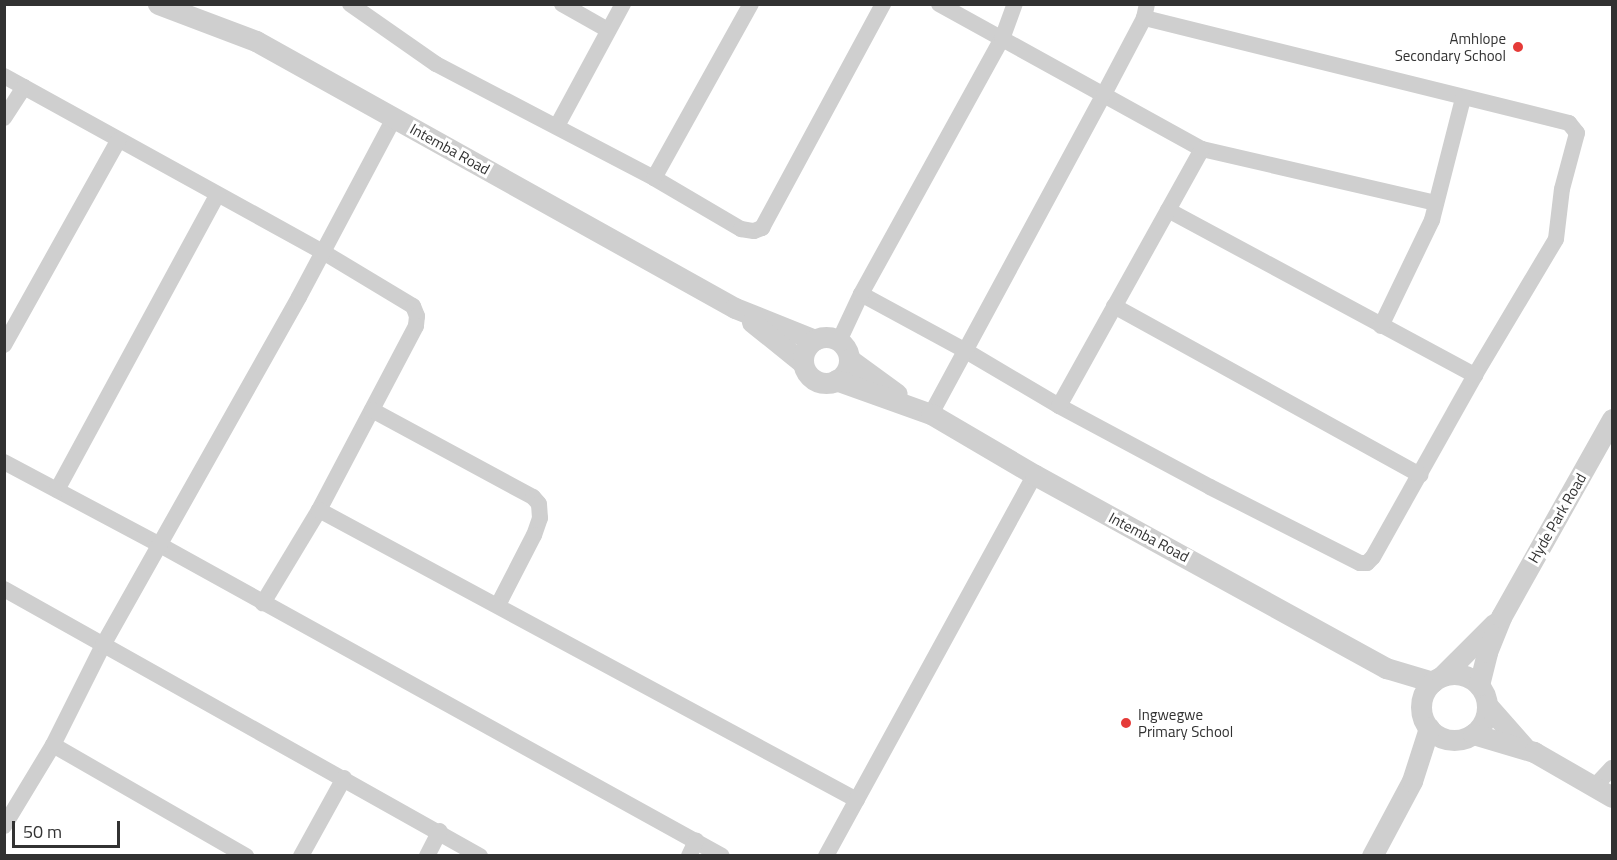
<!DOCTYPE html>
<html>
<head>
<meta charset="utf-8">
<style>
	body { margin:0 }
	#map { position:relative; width:1617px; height:860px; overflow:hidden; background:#fff; font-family:"Titillium Web",sans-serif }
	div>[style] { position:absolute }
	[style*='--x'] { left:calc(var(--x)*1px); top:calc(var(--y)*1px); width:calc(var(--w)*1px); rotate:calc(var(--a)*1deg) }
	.minor>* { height:16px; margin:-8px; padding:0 8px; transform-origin:8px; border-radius:8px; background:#cfcfcf }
	.tertiary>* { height:21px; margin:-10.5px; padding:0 10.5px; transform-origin:10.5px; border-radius:10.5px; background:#cfcfcf }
	.tertiary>.ring { margin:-10.5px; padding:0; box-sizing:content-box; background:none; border:21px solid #cfcfcf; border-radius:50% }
	.dots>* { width:16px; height:16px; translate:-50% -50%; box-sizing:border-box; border:3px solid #fff; border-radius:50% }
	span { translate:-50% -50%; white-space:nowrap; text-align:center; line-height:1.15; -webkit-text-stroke:6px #fff; paint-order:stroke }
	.poi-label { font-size:15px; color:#323232 }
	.right { translate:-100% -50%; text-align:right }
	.left { translate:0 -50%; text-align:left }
	.street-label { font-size:15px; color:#323232 }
	.frame { position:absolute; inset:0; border:6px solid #323232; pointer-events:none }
	.scale { position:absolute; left:12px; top:821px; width:108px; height:27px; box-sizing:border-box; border:3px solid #323232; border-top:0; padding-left:8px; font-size:18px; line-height:21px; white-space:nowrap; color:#323232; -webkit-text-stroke:4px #fff; paint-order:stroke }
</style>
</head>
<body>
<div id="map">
	<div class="minor">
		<div style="--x:350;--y:4;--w:105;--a:34.9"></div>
		<div style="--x:436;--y:64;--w:246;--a:27.6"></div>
		<div style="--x:654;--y:178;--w:101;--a:30.4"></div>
		<div style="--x:741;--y:229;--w:13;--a:9"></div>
		<div style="--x:754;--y:231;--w:9;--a:-21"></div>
		<div style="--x:762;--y:228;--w:255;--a:-61.6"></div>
		<div style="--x:562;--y:4;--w:53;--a:29.5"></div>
		<div style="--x:939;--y:4;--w:300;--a:28.9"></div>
		<div style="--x:1202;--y:149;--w:240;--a:13"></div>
		<div style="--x:4;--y:76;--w:364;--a:28.9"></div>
		<div style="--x:323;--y:252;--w:105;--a:31"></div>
		<div style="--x:413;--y:306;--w:11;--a:68"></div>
		<div style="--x:417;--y:316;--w:10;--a:96"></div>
		<div style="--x:416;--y:326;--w:208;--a:117.8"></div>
		<div style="--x:319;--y:510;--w:109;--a:121.1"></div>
		<div style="--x:4;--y:118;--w:37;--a:-57"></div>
		<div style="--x:557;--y:126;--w:139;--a:-61.6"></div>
		<div style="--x:654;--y:178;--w:199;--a:-60.9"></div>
		<div style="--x:1168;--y:210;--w:349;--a:28.3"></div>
		<div style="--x:861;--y:294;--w:119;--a:28.5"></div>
		<div style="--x:966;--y:351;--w:108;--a:30.6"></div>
		<div style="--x:1059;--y:406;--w:171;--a:28.2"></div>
		<div style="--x:1210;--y:487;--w:168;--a:26.9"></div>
		<div style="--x:1360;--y:563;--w:7;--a:0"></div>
		<div style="--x:1367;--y:563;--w:8;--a:-45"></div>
		<div style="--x:1373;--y:557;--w:209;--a:-60.7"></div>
		<div style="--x:1475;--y:375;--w:158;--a:-59.2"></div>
		<div style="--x:1556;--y:239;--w:50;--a:-83.2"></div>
		<div style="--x:1562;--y:189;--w:58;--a:-75"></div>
		<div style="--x:1577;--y:133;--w:13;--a:-129"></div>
		<div style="--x:1569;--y:123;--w:438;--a:-166.1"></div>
		<div style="--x:1114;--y:306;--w:350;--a:28.9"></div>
		<div style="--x:1381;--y:326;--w:118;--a:-64.3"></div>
		<div style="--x:1432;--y:220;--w:126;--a:-75.7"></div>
		<div style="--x:839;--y:341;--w:52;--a:-64.9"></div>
		<div style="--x:861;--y:294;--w:291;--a:-61.1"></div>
		<div style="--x:1002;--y:39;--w:37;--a:-70"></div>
		<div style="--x:4;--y:345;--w:234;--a:-60.8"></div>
		<div style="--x:1059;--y:406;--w:294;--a:-60.9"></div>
		<div style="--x:372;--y:410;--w:183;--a:28.4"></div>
		<div style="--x:533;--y:497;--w:9;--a:49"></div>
		<div style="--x:539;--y:504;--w:14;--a:86"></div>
		<div style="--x:540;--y:518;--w:18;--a:109"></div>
		<div style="--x:534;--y:535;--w:79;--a:117.2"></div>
		<div style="--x:931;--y:414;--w:364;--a:-61.6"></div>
		<div style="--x:1104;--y:94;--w:86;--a:-62.2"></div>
		<div style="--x:1144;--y:18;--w:14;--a:-78"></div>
		<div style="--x:4;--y:462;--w:177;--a:28"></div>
		<div style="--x:160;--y:545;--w:642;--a:28.96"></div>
		<div style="--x:57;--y:490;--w:336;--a:-61.5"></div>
		<div style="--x:319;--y:510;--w:611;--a:28.33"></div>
		<div style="--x:4;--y:589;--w:546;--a:29.29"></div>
		<div style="--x:53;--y:745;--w:223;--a:29.9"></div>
		<div style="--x:1595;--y:786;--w:25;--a:-47"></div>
		<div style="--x:4;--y:826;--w:95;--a:-58.8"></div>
		<div style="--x:53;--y:745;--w:112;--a:-63.4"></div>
		<div style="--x:103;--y:645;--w:399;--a:-60.6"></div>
		<div style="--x:299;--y:297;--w:203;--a:-62"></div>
		<div style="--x:301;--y:856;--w:89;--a:-61.1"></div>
		<div style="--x:427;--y:856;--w:28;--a:-63"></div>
		<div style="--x:689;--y:856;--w:17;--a:-65"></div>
		<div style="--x:826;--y:856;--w:435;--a:-61.3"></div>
	</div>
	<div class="tertiary">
		<div style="--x:158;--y:4;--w:105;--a:20.7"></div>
		<div style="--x:256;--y:41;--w:548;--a:29.14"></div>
		<div style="--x:735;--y:308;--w:86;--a:21.8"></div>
		<div style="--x:752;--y:322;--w:65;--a:38.8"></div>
		<div class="ring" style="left:803px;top:337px;width:25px;height:25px"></div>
		<div style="--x:849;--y:359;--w:59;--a:36.1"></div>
		<div style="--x:836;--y:380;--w:101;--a:19.7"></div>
		<div style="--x:931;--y:414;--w:121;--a:30.4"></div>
		<div style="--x:1035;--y:475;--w:401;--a:28.8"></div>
		<div style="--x:1386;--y:668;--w:49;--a:16.6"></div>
		<div class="ring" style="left:1421px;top:674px;width:45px;height:45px"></div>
		<div style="--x:1442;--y:676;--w:74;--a:-45"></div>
		<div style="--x:1479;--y:685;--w:34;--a:-76"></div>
		<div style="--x:1487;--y:652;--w:38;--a:-68"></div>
		<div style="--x:1501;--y:617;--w:227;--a:-60.7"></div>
		<div style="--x:1487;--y:705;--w:56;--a:48.6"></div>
		<div style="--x:1473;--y:734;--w:64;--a:16.4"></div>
		<div style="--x:1534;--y:752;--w:90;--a:30"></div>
		<div style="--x:1372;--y:856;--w:85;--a:-61.9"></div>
		<div style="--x:1412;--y:781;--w:56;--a:-72.2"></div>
	</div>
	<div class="dots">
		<div style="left:1518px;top:47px;background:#e53b38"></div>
		<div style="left:1126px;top:723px;background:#e53b38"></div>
	</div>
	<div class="poi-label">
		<span class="right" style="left:1506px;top:47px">Amhlope<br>Secondary School</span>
		<span class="left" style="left:1138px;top:723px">Ingwegwe<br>Primary School</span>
	</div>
	<div class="street-label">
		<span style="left:450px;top:149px;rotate:29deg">Intemba Road</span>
		<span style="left:1557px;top:518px;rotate:-60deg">Hyde Park Road</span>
		<span style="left:1149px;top:537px;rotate:28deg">Intemba Road</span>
	</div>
	<div class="frame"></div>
	<div class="scale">50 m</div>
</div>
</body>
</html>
